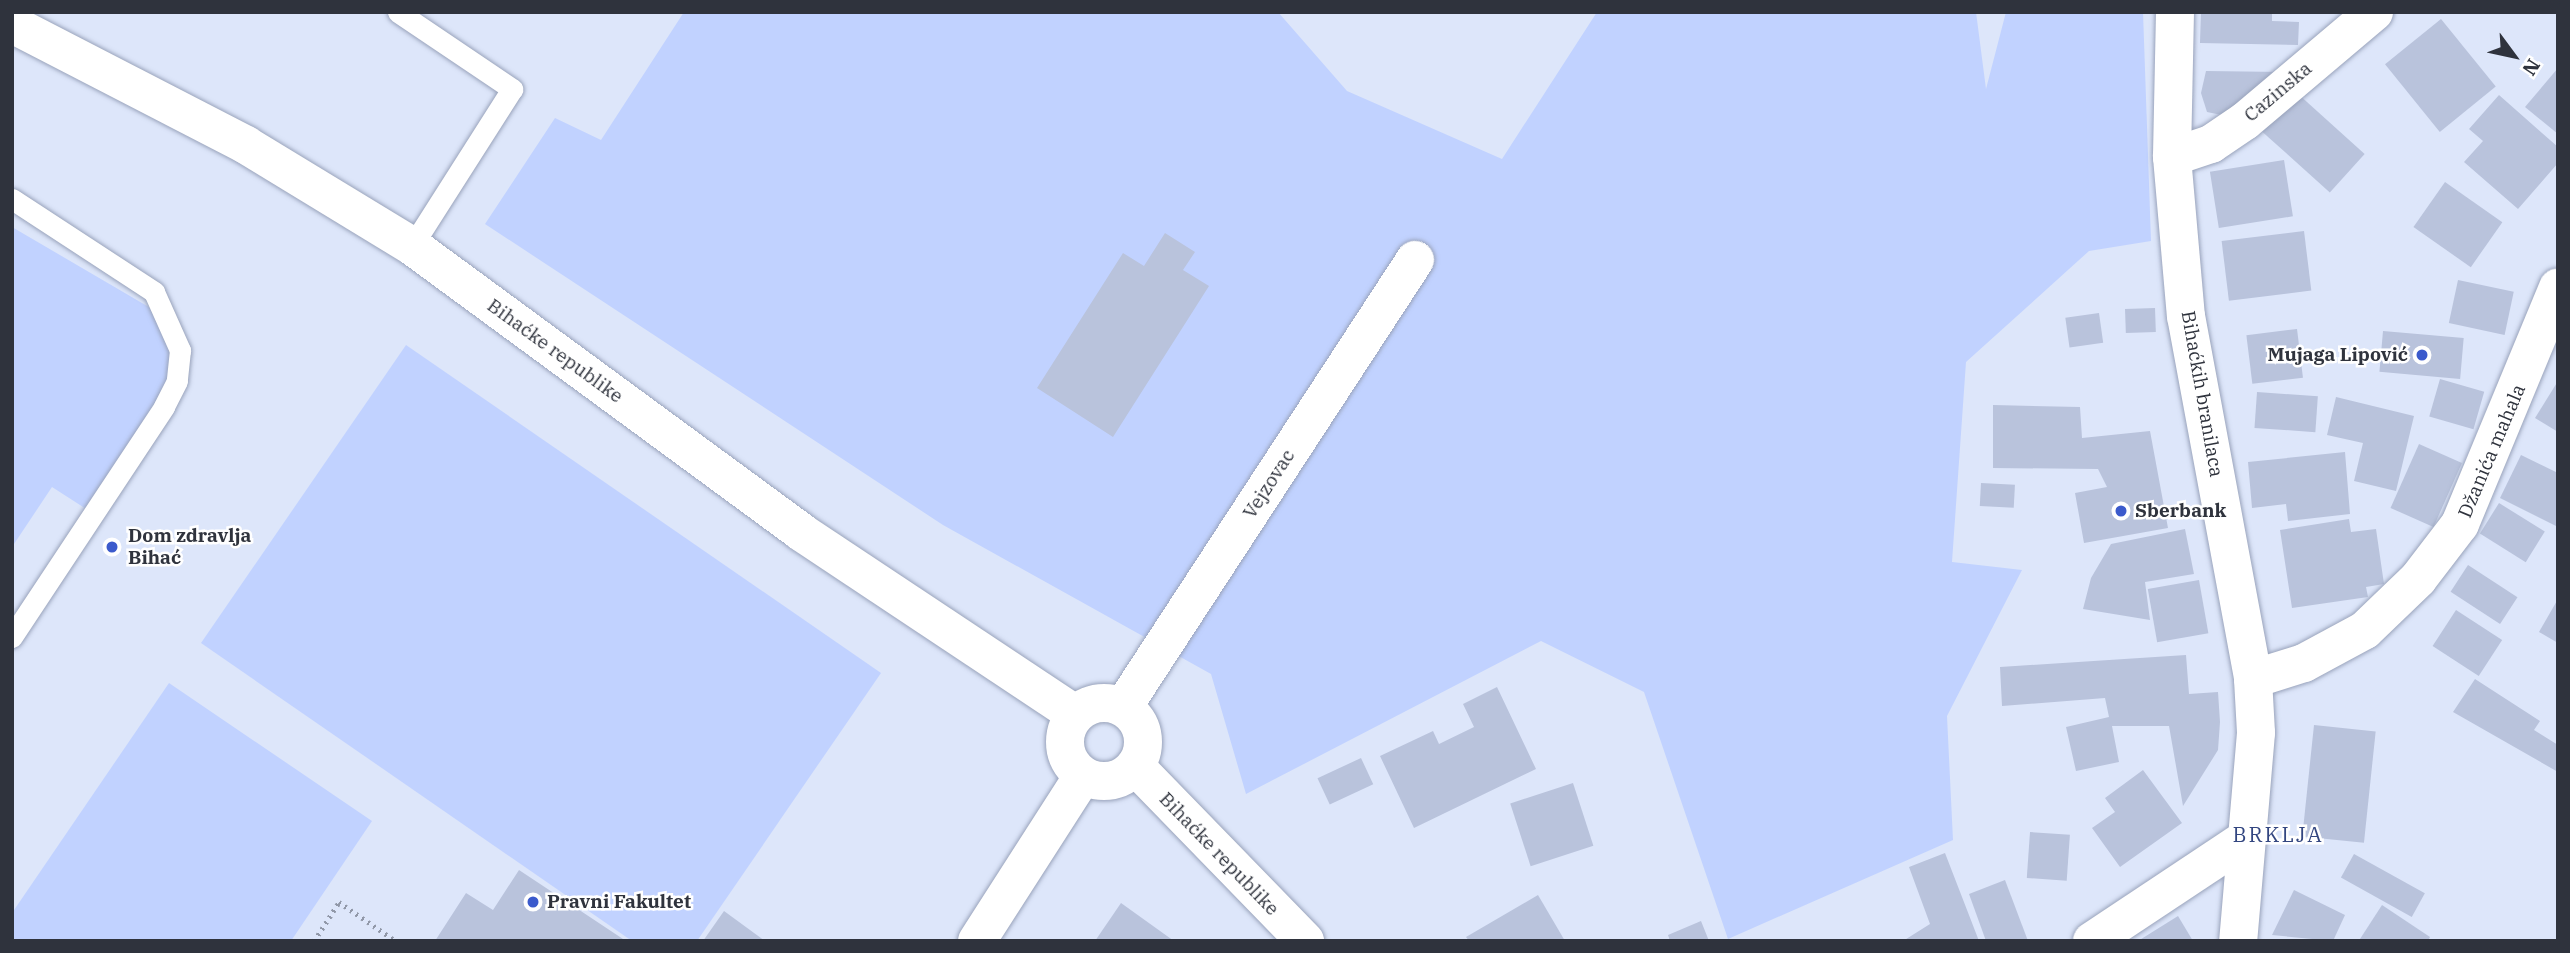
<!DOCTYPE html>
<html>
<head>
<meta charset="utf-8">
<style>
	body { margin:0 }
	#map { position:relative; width:2570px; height:953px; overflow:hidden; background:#dde6fa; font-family:"IBM Plex Serif",serif }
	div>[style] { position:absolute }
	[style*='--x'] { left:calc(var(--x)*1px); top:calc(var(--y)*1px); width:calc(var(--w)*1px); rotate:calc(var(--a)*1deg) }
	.green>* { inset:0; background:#c1d2ff }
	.building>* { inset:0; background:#b9c3dc; transform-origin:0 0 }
	.path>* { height:4.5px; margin-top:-2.25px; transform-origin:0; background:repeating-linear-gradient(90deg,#9198a8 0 2px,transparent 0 7px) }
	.roads { filter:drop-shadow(0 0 2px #99a3bb) drop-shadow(0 0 2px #99a3bb) }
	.service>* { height:21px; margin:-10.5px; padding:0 10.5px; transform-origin:10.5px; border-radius:10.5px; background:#fff }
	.minor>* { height:38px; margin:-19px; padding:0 19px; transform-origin:19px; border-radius:19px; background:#fff }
	.minor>.ring { margin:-19px; padding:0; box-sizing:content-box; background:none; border:38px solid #fff; border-radius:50% }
	.tertiary>* { height:38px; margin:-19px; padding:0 19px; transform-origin:19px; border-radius:19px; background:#fff }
	.primary>* { height:38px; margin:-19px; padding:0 19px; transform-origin:19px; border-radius:19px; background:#fff }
	.dots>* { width:19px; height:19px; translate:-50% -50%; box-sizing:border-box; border:4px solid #fff; border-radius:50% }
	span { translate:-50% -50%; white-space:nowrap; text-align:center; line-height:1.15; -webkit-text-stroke:5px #fff; paint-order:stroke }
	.street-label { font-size:19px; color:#2f333d }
	.poi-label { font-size:19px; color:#2f333d; font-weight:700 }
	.right { translate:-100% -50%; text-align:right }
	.left { translate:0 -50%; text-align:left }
	.neighbourhood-label { font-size:21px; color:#334680; letter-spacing:2px }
	.frame { position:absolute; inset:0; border:14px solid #2f333d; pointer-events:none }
	.north { position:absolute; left:2479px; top:21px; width:70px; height:70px; -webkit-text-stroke:5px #fff; paint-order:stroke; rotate:123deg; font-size:19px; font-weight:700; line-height:28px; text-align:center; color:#2f333d }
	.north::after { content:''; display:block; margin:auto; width:24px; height:32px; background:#2f333d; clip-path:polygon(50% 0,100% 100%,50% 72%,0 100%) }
</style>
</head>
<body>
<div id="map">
	<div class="green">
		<div style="clip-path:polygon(684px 12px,1278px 12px,1347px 91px,1502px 159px,1597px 12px,1976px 12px,1986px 89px,2006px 12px,2143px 12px,2151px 241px,2089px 251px,1966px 362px,1952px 562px,2022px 570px,1947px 716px,1953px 840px,1728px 939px,1644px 692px,1541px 641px,1246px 794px,1211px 674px,943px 525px,485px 224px,555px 118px,601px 140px)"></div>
		<div style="clip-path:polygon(12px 227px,171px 320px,177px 381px,94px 514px,52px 487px,12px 547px)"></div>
		<div style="clip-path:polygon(406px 345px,881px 673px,697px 941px,632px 941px,201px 643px)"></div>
		<div style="clip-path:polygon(169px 683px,372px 821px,291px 941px,12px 941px,12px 913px)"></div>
	</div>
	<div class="building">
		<div style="clip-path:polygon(2201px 12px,2272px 12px,2272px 21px,2299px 22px,2298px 45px,2200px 43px)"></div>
		<div style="left:2441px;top:19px;width:87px;height:72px;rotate:51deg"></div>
		<div style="clip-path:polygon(2558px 68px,2558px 134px,2525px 107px)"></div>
		<div style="clip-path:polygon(2206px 71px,2283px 72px,2236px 118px,2207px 112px,2201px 93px)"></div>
		<div style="left:2297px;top:93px;width:91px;height:52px;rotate:42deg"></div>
		<div style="clip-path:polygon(2499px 95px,2558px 147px,2558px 163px,2518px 209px,2464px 162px,2483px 141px,2469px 129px)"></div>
		<div style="left:2284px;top:160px;width:57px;height:75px;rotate:81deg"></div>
		<div style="left:2445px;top:182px;width:70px;height:55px;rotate:35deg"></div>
		<div style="left:2304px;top:231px;width:60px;height:83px;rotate:83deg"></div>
		<div style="clip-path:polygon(1165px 233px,1195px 252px,1183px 270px,1209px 286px,1113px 437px,1037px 388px,1123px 253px,1144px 266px)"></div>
		<div style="left:2458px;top:280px;width:57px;height:44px;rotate:12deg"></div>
		<div style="left:2155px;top:308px;width:24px;height:30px;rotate:88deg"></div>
		<div style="left:2099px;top:313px;width:30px;height:34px;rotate:82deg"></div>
		<div style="left:2297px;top:329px;width:49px;height:51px;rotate:83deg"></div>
		<div style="left:2383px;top:331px;width:81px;height:41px;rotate:5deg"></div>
		<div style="left:2440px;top:379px;width:46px;height:39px;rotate:16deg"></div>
		<div style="clip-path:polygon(2558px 381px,2558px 432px,2535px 418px)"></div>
		<div style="left:2257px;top:392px;width:61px;height:36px;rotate:4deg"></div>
		<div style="clip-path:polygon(2336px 397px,2414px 416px,2396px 491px,2354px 481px,2363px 443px,2327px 435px)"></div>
		<div style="clip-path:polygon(1993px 405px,2080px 407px,2082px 438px,2150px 431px,2168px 528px,2084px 543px,2075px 493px,2107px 487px,2098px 469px,1993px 468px)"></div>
		<div style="left:2419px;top:444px;width:47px;height:70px;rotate:24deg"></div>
		<div style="clip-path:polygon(2345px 452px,2350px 514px,2288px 521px,2286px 504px,2252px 508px,2248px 462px)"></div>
		<div style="clip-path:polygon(2521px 455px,2558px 473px,2558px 527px,2500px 498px)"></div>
		<div style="left:1981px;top:483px;width:34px;height:23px;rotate:3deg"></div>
		<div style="left:2499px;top:503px;width:54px;height:36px;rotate:32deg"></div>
		<div style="clip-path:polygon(2349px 519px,2351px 532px,2376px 529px,2384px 584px,2366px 587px,2368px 597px,2292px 608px,2280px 530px)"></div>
		<div style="clip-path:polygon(2185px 529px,2194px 574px,2145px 582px,2150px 620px,2083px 609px,2091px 578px,2111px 544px)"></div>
		<div style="left:2468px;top:565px;width:59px;height:32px;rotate:33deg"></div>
		<div style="left:2199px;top:580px;width:54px;height:52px;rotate:80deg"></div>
		<div style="clip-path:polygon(2558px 599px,2558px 643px,2539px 632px)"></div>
		<div style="left:2456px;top:610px;width:55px;height:43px;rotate:33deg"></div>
		<div style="clip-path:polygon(2186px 655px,2189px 694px,2218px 692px,2220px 722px,2218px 750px,2183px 806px,2169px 726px,2112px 726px,2119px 762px,2076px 771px,2066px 727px,2109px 717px,2105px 698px,2002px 706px,2000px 667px)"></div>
		<div style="clip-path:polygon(2475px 679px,2540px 721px,2534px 730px,2558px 745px,2558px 772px,2453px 712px)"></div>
		<div style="clip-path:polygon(1497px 687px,1536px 769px,1414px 828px,1380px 756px,1433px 731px,1439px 744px,1474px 727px,1463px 704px)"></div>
		<div style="left:2314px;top:725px;width:62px;height:112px;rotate:6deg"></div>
		<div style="left:1361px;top:758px;width:29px;height:48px;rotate:65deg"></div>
		<div style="clip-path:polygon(2143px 770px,2182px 823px,2120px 867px,2092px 828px,2115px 812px,2105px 798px)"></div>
		<div style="left:1573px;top:783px;width:66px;height:66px;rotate:72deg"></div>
		<div style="left:2030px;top:832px;width:40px;height:46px;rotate:4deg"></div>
		<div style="clip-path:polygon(1945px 853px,1979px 941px,1903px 941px,1930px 924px,1909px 867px)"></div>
		<div style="left:2354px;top:854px;width:81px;height:27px;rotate:29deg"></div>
		<div style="clip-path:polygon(519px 870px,626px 941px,435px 941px,466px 893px,493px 910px)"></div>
		<div style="clip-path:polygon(2005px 880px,2028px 941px,1986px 941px,1969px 894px)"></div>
		<div style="clip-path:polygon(2294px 890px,2345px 915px,2333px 941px,2272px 935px)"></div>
		<div style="clip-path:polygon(1538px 895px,1565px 941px,1469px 941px,1466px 937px)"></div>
		<div style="clip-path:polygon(1121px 903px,1174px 941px,1095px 941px)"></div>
		<div style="clip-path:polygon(2382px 905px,2430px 937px,2428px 941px,2360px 939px)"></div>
		<div style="clip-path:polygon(724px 911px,765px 941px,703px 941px)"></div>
		<div style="clip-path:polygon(2178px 916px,2193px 941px,2138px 941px)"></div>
		<div style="clip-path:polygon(1701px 921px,1709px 941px,1670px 941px,1668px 935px)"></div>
	</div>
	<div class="path">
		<div style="--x:314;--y:941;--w:46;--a:-57.3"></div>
		<div style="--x:339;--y:902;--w:69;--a:34.4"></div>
	</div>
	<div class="roads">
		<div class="service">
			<div style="--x:398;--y:12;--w:138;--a:34"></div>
			<div style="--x:512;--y:89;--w:186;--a:122.5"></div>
			<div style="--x:12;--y:199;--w:170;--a:33.2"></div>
			<div style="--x:154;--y:292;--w:64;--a:65.9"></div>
			<div style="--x:180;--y:350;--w:31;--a:96"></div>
			<div style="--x:177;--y:381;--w:29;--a:117"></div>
			<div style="--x:164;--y:407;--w:276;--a:123.5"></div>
		</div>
		<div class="minor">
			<div style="--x:12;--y:24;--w:263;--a:27.3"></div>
			<div style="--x:246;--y:145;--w:194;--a:31.3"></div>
			<div style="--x:412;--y:246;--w:483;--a:36.3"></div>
			<div style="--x:801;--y:532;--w:329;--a:33.6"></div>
			<div style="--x:2172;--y:157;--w:41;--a:-18.4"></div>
			<div style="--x:2211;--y:144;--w:41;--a:-34.1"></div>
			<div style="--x:2245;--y:121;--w:169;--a:-40.2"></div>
			<div style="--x:2253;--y:679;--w:53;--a:-17.4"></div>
			<div style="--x:2304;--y:663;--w:69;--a:-28.4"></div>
			<div style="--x:2365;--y:630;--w:74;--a:-43.9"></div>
			<div style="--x:2418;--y:579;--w:69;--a:-52.6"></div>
			<div style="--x:2460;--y:524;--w:256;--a:-67.5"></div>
			<div class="ring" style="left:1065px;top:703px;width:40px;height:40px"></div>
			<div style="--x:1123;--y:707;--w:534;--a:-56.85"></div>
			<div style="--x:1135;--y:766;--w:244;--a:45.8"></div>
			<div style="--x:977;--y:941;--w:196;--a:-57.3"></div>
		</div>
		<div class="tertiary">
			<div style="--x:2092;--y:941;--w:186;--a:-33.6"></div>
		</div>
		<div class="primary">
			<div style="--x:2175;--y:12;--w:145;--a:91.2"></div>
			<div style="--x:2172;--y:157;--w:160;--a:85"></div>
			<div style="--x:2186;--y:316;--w:369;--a:79.5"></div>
			<div style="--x:2253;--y:679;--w:54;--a:86.8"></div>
			<div style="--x:2256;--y:733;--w:209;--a:94.9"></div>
		</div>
	</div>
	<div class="dots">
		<div style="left:2422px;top:355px;background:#3b5acc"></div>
		<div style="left:2121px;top:511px;background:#3b5acc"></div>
		<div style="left:112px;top:547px;background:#3b5acc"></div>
		<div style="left:533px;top:902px;background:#3b5acc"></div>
	</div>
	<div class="street-label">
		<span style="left:2278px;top:92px;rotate:-40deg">Cazinska</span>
		<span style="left:555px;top:351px;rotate:36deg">Bihaćke republike</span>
		<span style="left:2202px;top:394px;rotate:80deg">Bihaćkih branilaca</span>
		<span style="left:2492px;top:451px;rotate:-67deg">Džanića mahala</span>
		<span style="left:1269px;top:484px;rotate:-57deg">Vejzovac</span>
		<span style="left:1219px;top:854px;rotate:46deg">Bihaćke republike</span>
	</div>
	<div class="poi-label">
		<span class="right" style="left:2408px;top:355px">Mujaga Lipović</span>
		<span class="left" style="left:2135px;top:511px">Sberbank</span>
		<span class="left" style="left:128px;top:547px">Dom zdravlja<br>Bihać</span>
		<span class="left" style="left:547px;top:902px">Pravni Fakultet</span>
	</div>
	<div class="neighbourhood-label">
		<span style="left:2278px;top:834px">BRKLJA</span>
	</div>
	<div class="frame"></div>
	<div class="north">N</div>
</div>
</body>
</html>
